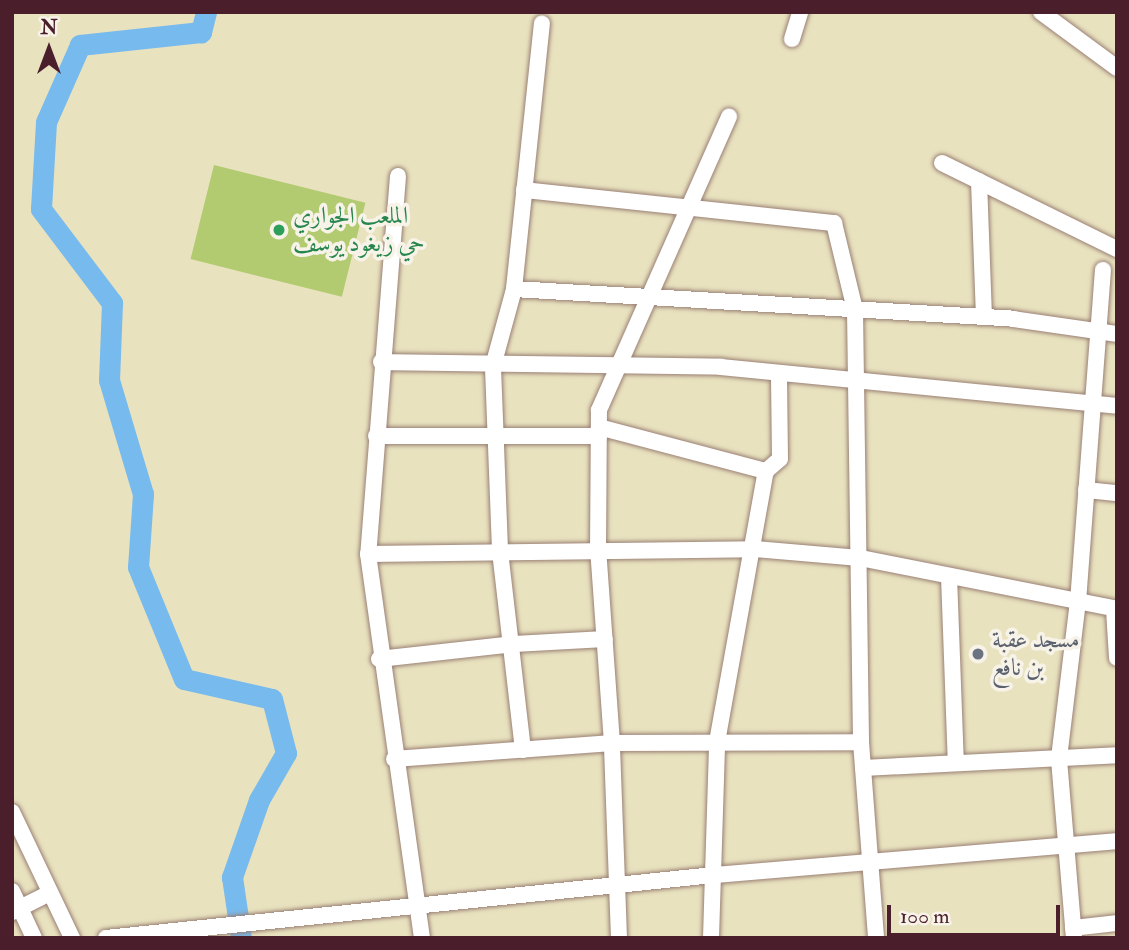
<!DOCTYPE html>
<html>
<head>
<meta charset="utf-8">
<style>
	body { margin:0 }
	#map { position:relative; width:1129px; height:950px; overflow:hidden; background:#e9e2bf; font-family:"IM FELL Double Pica",Amiri,serif }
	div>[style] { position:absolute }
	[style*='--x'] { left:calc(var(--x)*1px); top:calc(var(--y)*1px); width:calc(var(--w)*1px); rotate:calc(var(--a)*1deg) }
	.green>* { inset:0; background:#b2cb70; transform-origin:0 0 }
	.river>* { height:21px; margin:-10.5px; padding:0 10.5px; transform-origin:10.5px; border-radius:10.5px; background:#77baed }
	.roads { filter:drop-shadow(0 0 2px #9a8075) drop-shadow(0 0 2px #9a8075) }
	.minor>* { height:16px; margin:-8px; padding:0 8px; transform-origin:8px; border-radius:8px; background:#fff }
	.dots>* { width:19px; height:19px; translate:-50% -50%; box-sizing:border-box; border:4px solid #f7f3e8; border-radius:50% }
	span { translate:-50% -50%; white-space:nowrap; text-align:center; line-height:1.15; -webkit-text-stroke:7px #f7f3e8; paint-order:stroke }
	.leisure-label { font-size:24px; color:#27864d }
	.left { translate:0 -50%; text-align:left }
	.worship-label { font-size:24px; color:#5b616d }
	.frame { position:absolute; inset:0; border:14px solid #4a1f2b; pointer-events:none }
	.north { position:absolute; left:14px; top:14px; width:70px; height:70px; -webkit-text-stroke:5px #f7f3e8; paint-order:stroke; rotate:0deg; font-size:19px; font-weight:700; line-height:28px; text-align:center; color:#4a1f2b }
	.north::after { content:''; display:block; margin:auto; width:24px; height:32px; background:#4a1f2b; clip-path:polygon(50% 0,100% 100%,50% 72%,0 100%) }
	.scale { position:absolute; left:887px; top:905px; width:173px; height:32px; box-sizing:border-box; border:4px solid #4a1f2b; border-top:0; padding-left:9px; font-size:21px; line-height:24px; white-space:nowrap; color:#4a1f2b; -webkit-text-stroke:5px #f7f3e8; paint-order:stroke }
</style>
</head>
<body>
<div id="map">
	<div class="green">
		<div style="left:214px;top:165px;width:156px;height:97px;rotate:14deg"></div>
	</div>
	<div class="river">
		<div style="--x:206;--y:12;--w:21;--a:104"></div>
		<div style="--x:201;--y:32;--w:122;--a:173.9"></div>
		<div style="--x:80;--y:45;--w:84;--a:113.8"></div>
		<div style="--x:46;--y:122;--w:87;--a:93.3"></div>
		<div style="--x:41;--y:209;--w:118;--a:52.9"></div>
		<div style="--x:112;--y:303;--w:77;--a:92.2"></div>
		<div style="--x:109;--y:380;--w:119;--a:73.4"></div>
		<div style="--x:143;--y:494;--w:73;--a:93.9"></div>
		<div style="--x:138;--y:567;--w:121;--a:67.7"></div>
		<div style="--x:184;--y:679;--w:90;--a:12.8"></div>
		<div style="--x:272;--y:699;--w:56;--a:75.5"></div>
		<div style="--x:286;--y:753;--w:54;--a:119.9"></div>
		<div style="--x:259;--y:800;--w:82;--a:109.3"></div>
		<div style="--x:232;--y:877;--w:62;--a:81.6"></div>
	</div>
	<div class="roads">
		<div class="minor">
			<div style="--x:1041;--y:12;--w:94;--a:36.4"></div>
			<div style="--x:792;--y:39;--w:28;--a:-73"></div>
			<div style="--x:942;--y:163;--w:195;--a:26.2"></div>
			<div style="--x:398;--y:176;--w:379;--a:94.5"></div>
			<div style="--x:368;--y:554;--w:388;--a:82"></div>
			<div style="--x:979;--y:181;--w:136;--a:87.9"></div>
			<div style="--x:524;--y:190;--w:312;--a:6.1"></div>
			<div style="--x:834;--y:223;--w:89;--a:76.4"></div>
			<div style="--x:855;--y:310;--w:432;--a:89.2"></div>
			<div style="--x:861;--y:742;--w:197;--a:85.6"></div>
			<div style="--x:514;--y:289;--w:500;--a:3.4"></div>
			<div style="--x:1013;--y:319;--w:105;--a:8.2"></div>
			<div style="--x:381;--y:362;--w:340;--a:0.8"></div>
			<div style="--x:721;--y:367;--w:398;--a:5.6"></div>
			<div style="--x:599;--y:427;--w:173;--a:14.8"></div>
			<div style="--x:376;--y:436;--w:223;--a:0"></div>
			<div style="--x:1086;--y:490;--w:31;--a:6"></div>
			<div style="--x:368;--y:554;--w:387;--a:-0.7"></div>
			<div style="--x:755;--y:549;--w:105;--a:4.9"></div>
			<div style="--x:860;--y:558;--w:262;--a:11.2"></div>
			<div style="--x:949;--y:576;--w:187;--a:87.9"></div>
			<div style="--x:1114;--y:609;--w:49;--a:86.5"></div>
			<div style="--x:379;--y:659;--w:136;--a:-6.3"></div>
			<div style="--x:514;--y:644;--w:91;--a:-3.1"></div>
			<div style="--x:523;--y:750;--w:201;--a:-96.6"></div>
			<div style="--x:500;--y:550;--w:184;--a:-92.2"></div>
			<div style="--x:493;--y:366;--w:80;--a:-74.7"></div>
			<div style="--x:514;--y:289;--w:267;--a:-84"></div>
			<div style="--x:394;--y:759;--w:219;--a:-4.2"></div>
			<div style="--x:612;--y:743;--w:249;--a:-0.2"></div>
			<div style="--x:863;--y:768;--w:254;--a:-2.9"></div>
			<div style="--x:12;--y:812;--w:140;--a:64.5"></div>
			<div style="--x:12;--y:891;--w:52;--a:64.9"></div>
			<div style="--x:12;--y:912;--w:42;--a:-26.6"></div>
			<div style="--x:1073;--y:928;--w:44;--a:-6.5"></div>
			<div style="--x:106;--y:938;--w:611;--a:-5.92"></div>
			<div style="--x:714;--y:875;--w:404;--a:-4.8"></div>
			<div style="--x:619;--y:938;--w:195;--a:-92.1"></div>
			<div style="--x:612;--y:743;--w:194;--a:-94.1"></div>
			<div style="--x:598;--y:550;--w:140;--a:-89.6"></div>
			<div style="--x:599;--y:410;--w:321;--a:-66.1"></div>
			<div style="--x:711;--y:938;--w:196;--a:-88.2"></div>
			<div style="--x:717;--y:742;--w:275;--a:-79.8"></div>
			<div style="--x:766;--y:471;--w:18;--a:-41"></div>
			<div style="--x:780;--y:459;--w:86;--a:-90.7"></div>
			<div style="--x:1074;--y:938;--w:181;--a:-94.8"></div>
			<div style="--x:1059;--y:758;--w:157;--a:-83.1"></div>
			<div style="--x:1078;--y:602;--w:333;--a:-85.7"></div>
		</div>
	</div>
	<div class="dots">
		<div style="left:279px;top:230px;background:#2e9e5b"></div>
		<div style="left:978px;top:654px;background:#6b7280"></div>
	</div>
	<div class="leisure-label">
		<span class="left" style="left:293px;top:230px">الملعب الجواري<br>حي زيغود يوسف</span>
	</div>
	<div class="worship-label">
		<span class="left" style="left:992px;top:654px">مسجد عقبة<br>بن نافع</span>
	</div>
	<div class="frame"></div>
	<div class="north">N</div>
	<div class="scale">100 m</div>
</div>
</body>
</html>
